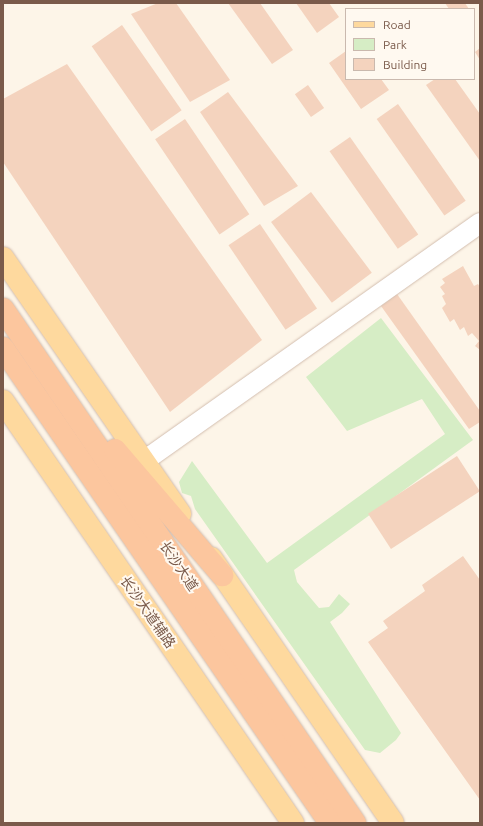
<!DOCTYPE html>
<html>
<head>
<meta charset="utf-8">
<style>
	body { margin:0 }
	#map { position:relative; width:483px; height:826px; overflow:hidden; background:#fdf5e8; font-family:Ubuntu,"Noto Sans SC",sans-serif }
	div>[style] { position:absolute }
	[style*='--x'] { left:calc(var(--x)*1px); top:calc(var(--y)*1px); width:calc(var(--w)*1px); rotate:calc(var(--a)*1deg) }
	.green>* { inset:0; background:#d6edc5 }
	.building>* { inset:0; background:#f4d3be; transform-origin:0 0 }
	.roads { filter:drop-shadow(0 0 1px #d3beaf) drop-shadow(0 0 1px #d3beaf) }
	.tertiary>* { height:20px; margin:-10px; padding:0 10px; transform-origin:10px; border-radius:10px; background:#fff }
	.primary>* { height:22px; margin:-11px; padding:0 11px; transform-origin:11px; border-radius:11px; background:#fed99e }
	.trunk>* { height:22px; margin:-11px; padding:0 11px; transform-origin:11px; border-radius:11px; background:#fcc69e }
	span { translate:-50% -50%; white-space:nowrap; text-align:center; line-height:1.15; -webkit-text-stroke:4px #fff9f0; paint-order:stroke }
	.street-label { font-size:14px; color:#7a5a4a }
	.frame { position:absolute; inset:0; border:4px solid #7a5a4a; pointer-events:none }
	.legend { position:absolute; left:345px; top:8px; width:130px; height:72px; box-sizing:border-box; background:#fff9f0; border:1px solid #cab9ae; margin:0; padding:5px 7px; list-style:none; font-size:12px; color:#7a5a4a }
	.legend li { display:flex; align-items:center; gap:8px; height:20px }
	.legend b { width:20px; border:1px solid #cab9ae }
</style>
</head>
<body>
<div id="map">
	<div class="green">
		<div style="clip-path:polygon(381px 318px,473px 440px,294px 570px,297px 582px,319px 608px,329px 607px,339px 594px,350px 604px,342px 613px,330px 622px,401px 733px,396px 740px,380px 753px,365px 750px,195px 509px,191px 496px,182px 493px,179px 482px,192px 461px,267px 563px,445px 434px,422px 399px,347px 431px,306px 377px)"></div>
	</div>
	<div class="building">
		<div style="clip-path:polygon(158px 3px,176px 3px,230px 80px,190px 102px,131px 14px)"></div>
		<div style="clip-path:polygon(228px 3px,260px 3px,293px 50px,272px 64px)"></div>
		<div style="clip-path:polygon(296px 3px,329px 3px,339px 17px,317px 33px)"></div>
		<div style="clip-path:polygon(445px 3px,465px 3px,469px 9px,449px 9px)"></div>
		<div style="left:122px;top:25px;width:104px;height:37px;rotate:55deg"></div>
		<div style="clip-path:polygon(480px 48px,480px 60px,475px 52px)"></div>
		<div style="clip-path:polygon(346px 51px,346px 79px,381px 79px,389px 90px,361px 109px,329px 63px)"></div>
		<div style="clip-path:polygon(67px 64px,262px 340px,170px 412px,3px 162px,3px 99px)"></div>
		<div style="clip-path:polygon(435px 79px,455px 79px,480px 114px,480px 161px,426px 85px)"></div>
		<div style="left:308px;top:85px;width:28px;height:16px;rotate:55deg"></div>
		<div style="clip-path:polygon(228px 92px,298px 186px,264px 206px,200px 112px)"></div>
		<div style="left:398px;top:104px;width:118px;height:26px;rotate:55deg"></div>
		<div style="left:185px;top:119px;width:115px;height:36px;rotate:56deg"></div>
		<div style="left:350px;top:137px;width:119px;height:25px;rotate:55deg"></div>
		<div style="left:311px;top:192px;width:101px;height:50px;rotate:53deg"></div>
		<div style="left:260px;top:224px;width:102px;height:38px;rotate:56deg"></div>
		<div style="clip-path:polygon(463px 266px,474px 286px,478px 284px,480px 287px,480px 350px,475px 346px,479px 341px,472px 333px,468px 336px,464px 327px,460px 330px,454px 319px,450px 322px,442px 308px,446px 304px,442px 296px,445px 294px,440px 287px,445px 283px,442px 279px)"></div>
		<div style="clip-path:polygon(397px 294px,480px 411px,480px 422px,469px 429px,381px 306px)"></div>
		<div style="left:457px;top:456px;width:42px;height:106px;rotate:57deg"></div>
		<div style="clip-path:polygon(463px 556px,480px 580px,480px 800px,368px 642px,388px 628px,383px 621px,425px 591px,422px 585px)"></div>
	</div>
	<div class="roads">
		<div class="tertiary">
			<div style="--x:144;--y:461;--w:412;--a:-35.3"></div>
		</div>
		<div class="primary">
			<div style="--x:3;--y:258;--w:311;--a:55.3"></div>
			<div style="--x:3;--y:401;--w:512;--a:55.5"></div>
			<div style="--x:211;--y:558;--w:321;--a:55.5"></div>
		</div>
		<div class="trunk">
			<div style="--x:3;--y:309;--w:623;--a:55.6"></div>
			<div style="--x:3;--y:348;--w:577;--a:55.46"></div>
			<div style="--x:115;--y:450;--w:165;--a:49.4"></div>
		</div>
	</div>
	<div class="street-label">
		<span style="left:179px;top:566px;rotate:56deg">长沙大道</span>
		<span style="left:148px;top:612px;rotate:55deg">长沙大道辅路</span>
	</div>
	<div class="frame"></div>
	<ul class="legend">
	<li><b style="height:5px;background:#fed99e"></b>Road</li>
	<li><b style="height:11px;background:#d6edc5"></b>Park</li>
	<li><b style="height:11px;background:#f4d3be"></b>Building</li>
	</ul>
</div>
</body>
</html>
